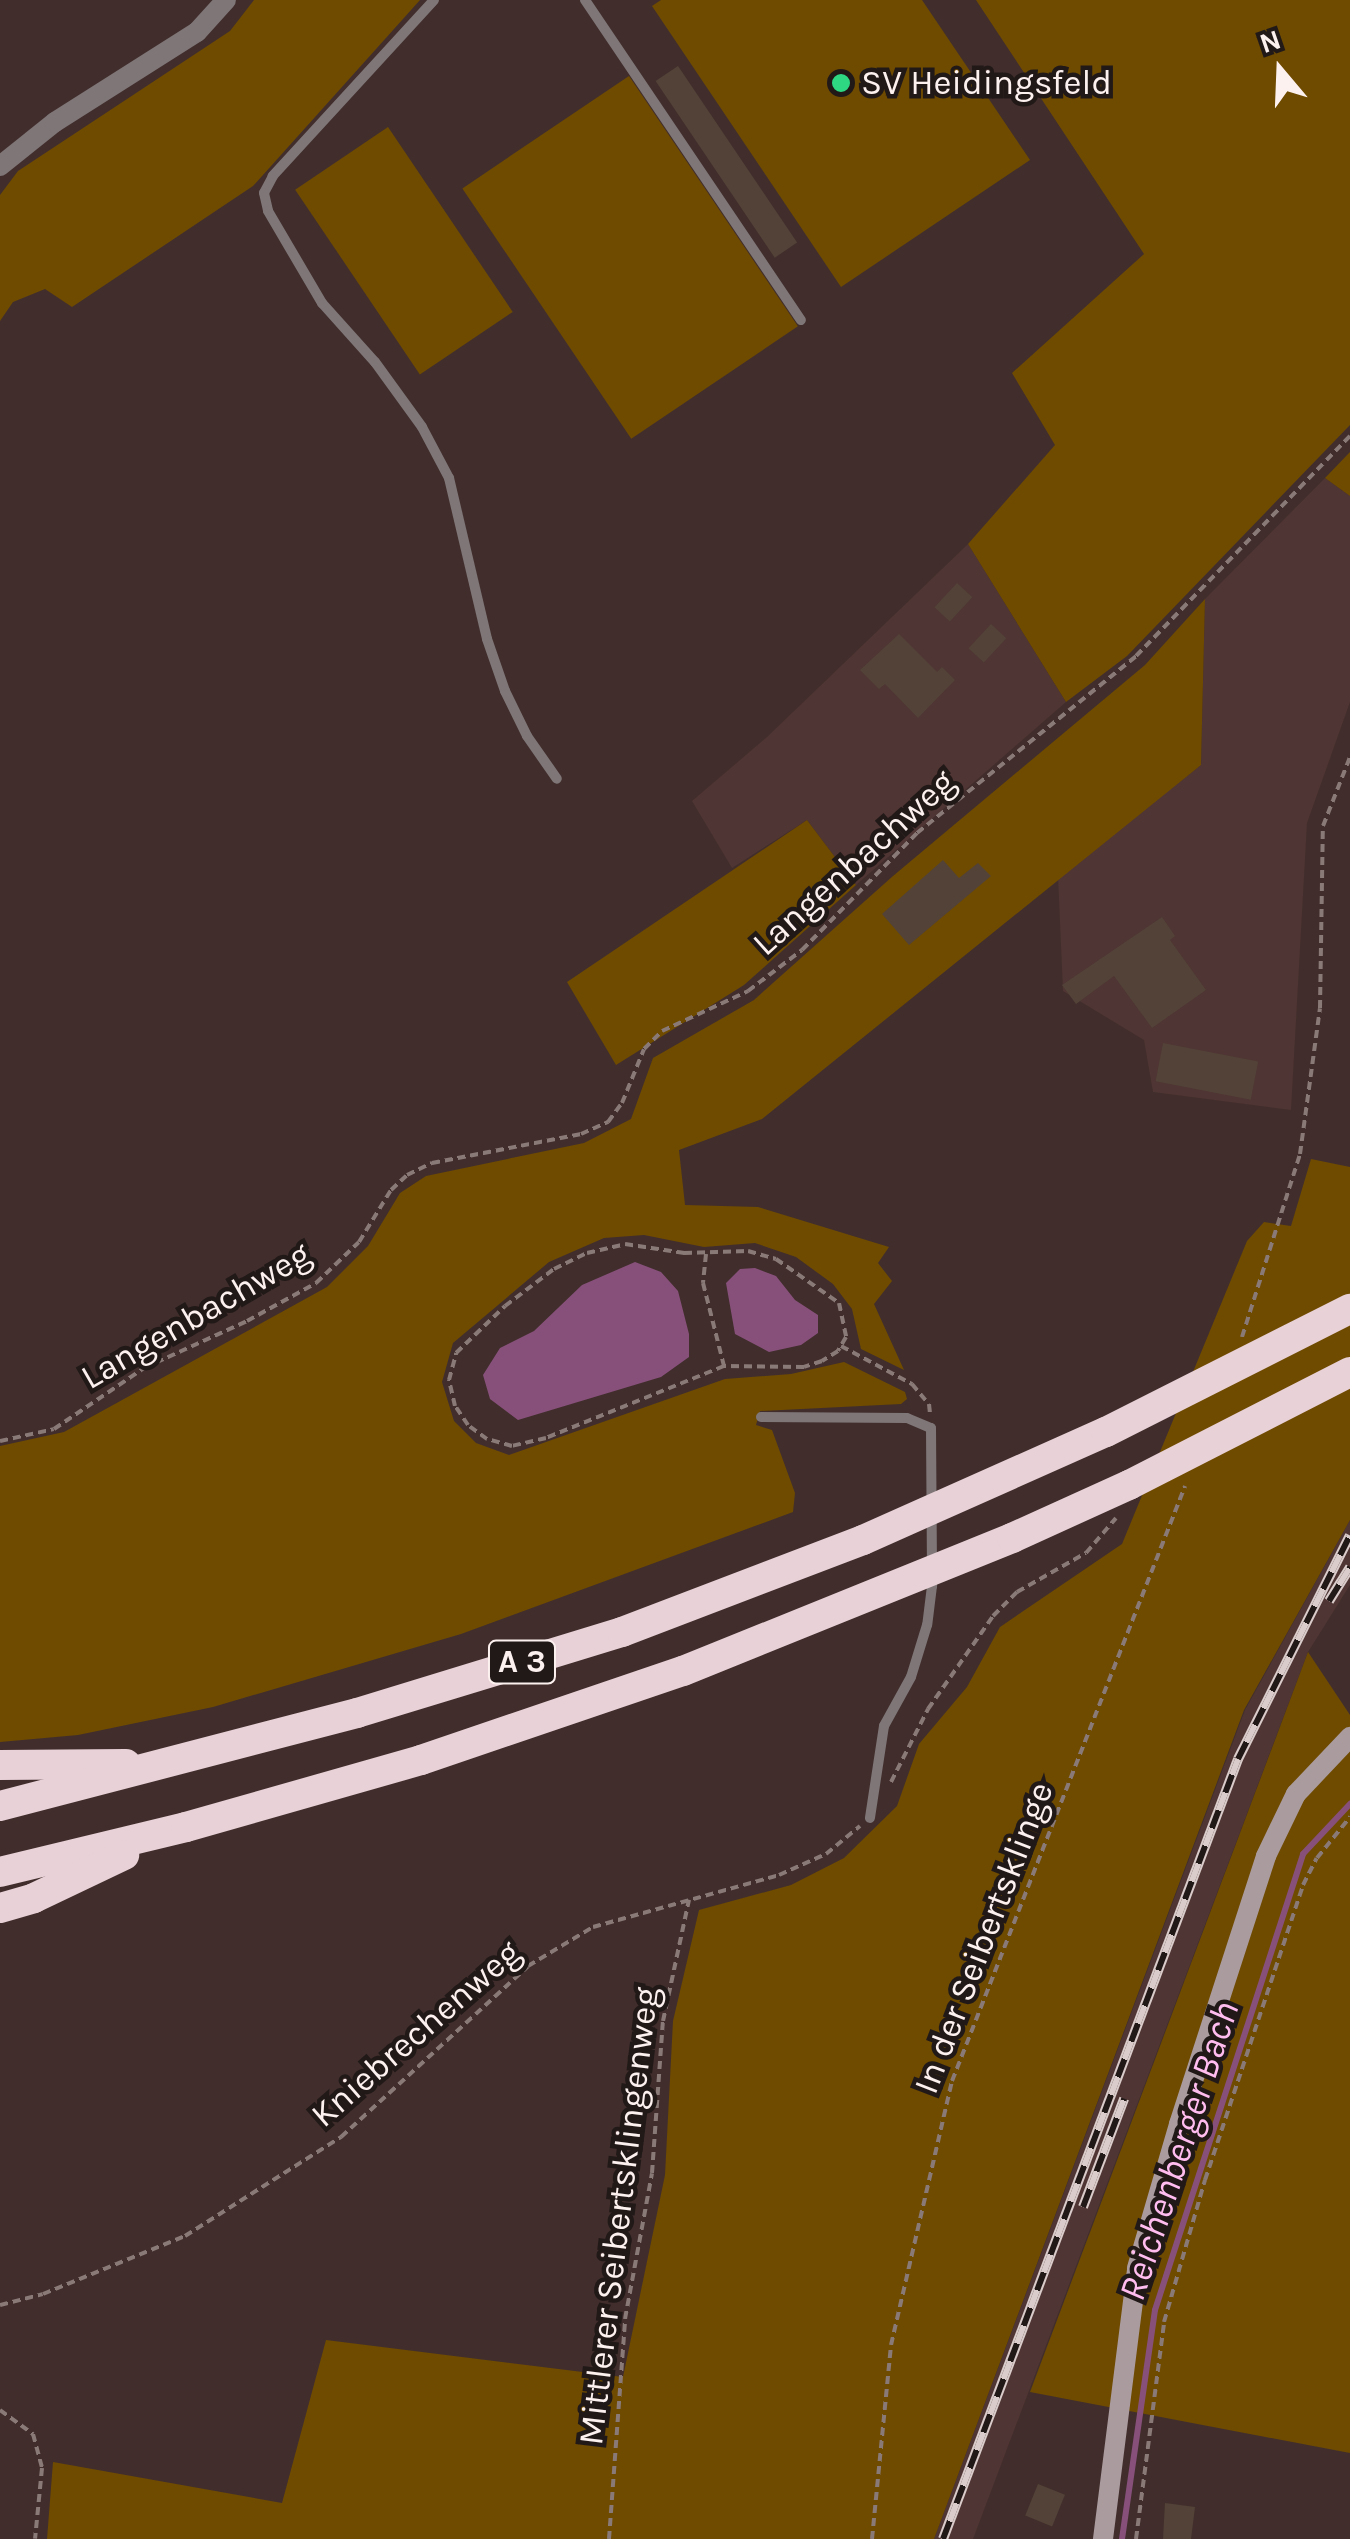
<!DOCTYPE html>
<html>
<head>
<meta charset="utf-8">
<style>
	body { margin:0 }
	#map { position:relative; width:1350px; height:2539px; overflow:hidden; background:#412e2c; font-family:Karla,sans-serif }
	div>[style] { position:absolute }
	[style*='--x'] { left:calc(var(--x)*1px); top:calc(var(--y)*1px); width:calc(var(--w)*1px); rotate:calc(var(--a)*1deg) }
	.built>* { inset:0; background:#4f3533 }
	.green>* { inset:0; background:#6f4b00; transform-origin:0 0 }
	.water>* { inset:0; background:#87507b }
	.stream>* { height:6px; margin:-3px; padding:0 3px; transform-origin:3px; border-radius:3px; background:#87507b }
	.building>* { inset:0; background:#524238; transform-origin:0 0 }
	.path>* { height:4px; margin-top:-2px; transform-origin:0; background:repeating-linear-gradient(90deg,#897977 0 8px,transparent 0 13px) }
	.lane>* { height:10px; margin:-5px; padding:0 5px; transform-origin:5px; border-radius:5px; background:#7f7678 }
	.street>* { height:20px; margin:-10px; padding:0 10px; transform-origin:10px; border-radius:10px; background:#7f7678 }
	.secondary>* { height:20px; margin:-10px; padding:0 10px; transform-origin:10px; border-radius:10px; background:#aa9b9f }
	.highway>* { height:30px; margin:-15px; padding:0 15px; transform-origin:15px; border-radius:15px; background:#e8d1d7 }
	.rail>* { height:10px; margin-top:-5px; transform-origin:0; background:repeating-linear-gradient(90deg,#211918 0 19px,#d9ccca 0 38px); box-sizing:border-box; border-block:2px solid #d9ccca }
	.dots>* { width:28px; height:28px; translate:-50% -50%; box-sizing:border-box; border:5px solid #211918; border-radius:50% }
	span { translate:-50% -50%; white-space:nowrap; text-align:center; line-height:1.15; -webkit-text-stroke:9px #211918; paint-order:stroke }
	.shield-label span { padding:2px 8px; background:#211918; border:2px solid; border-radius:8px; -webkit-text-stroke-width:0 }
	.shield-label { font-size:32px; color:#fdf1ef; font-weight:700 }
	.poi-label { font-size:35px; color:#fdf1ef }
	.left { translate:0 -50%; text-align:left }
	.street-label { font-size:35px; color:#fdf1ef }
	.water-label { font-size:38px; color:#ffbdef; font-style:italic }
	.north { position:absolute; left:1230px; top:20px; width:100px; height:100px; -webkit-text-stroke:8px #211918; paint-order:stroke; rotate:341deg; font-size:28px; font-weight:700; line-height:40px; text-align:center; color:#fdf1ef }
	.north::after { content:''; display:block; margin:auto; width:35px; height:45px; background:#fdf1ef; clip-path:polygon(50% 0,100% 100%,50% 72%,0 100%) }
</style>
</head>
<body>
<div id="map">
	<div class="built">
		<div style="clip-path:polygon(1325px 478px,1350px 496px,1350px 702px,1307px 823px,1291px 1110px,1153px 1092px,1144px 1040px,1063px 991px,1058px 876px,1201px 765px,1205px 599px)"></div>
		<div style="clip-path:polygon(968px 544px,1066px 702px,856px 885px,807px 820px,732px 868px,692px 801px,767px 737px)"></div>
		<div style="clip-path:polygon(1350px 1520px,1350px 1585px,1308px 1652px,973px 2539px,934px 2539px,1245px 1710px)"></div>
	</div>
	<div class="green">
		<div style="clip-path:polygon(254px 0,420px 0,253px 186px,72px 307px,45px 289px,13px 302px,0 321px,0 195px,18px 171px,230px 31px)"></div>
		<div style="clip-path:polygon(661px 0,922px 0,1030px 160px,841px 287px,652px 6px)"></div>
		<div style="clip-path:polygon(976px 0,1350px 0,1350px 425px,1127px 656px,1066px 702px,968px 544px,1055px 445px,1012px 373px,1144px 254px)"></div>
		<div style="left:629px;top:76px;width:302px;height:201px;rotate:56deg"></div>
		<div style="left:388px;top:127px;width:223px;height:112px;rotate:56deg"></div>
		<div style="clip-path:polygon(1350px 452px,1350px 496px,1325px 478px)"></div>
		<div style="clip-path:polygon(1205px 599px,1201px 765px,762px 1119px,679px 1150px,685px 1205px,758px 1207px,889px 1247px,878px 1263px,892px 1281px,874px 1304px,904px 1370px,861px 1349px,852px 1309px,833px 1284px,796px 1257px,755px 1243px,704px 1247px,644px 1235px,604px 1238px,549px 1262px,453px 1343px,442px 1382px,454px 1421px,476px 1443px,509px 1455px,725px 1379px,791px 1374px,844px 1362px,905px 1392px,907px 1399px,901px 1404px,760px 1411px,756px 1425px,772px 1430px,795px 1493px,793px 1512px,461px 1634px,213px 1707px,78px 1735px,0 1742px,0 1446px,64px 1432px,327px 1287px,368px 1246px,400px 1193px,426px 1176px,584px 1143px,631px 1119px,653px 1058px,754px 1000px,893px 876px,1145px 665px)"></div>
		<div style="clip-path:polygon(807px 820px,856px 885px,744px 985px,616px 1065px,567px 982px)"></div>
		<div style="clip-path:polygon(1311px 1159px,1350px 1167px,1350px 1520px,1244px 1710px,934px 2539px,47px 2539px,53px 2462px,282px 2503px,326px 2340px,623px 2377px,665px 2175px,673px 2021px,699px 1910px,791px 1885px,844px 1858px,897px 1806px,919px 1744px,967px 1687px,1000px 1627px,1122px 1544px,1247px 1241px,1264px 1222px,1291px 1226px)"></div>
		<div style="clip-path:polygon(1308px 1652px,1350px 1715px,1350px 2453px,1030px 2392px)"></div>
	</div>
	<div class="water">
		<div style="clip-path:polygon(635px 1262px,661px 1272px,678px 1291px,689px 1334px,689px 1357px,661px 1377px,518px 1420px,490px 1399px,483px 1375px,500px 1348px,534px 1331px,582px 1285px)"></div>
		<div style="clip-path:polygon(755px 1268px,776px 1276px,795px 1300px,818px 1315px,818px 1333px,801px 1345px,769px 1352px,735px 1334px,726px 1283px,740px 1269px)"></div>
	</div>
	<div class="stream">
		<div style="--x:1122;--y:2539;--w:231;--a:-81.8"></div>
		<div style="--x:1155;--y:2310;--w:479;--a:-72"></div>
		<div style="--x:1303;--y:1854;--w:69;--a:-46.8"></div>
	</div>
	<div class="building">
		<div style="left:678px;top:66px;width:213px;height:27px;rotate:56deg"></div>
		<div style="left:957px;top:583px;width:21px;height:33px;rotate:43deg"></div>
		<div style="left:991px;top:624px;width:21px;height:33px;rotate:43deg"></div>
		<div style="clip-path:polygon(899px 634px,937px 672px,942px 667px,955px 680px,918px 718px,885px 684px,879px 689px,860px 670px)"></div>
		<div style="clip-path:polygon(943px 860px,959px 878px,978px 863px,991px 876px,909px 945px,882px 914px)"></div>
		<div style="clip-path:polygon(1162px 917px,1175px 936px,1170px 940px,1206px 990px,1152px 1028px,1114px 976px,1076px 1004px,1062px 985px)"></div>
		<div style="left:1163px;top:1043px;width:97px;height:39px;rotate:11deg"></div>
		<div style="left:1038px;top:2484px;width:29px;height:34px;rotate:22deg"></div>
		<div style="clip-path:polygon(1165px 2503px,1195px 2507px,1191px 2539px,1163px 2539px)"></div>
	</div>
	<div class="path">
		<div style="--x:625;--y:1244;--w:60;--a:8.7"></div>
		<div style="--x:684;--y:1253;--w:64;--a:-1.8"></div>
		<div style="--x:748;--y:1251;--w:29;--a:16"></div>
		<div style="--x:776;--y:1259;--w:77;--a:34.9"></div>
		<div style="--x:839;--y:1303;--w:35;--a:78"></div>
		<div style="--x:846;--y:1337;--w:16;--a:120"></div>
		<div style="--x:838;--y:1351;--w:19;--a:148"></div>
		<div style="--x:822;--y:1361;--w:19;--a:162"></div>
		<div style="--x:804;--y:1367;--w:80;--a:-179.3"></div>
		<div style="--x:724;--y:1366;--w:192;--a:158"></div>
		<div style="--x:546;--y:1438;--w:35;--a:167"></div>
		<div style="--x:512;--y:1446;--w:26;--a:-164"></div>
		<div style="--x:487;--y:1439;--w:24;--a:-144"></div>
		<div style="--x:468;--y:1425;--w:23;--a:-124"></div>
		<div style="--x:455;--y:1406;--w:27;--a:-103"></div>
		<div style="--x:449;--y:1380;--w:28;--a:-75"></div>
		<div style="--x:456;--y:1353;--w:68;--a:-43.8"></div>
		<div style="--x:505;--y:1306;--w:61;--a:-37.1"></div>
		<div style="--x:554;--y:1269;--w:37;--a:-26"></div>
		<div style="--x:587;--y:1253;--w:39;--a:-13"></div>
		<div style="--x:706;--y:1254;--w:29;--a:96"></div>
		<div style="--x:703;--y:1283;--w:86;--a:75.8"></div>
		<div style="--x:1242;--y:1337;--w:192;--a:-72.4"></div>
		<div style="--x:1300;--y:1154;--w:147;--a:-82.2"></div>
		<div style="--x:1320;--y:1008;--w:182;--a:-89.1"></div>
		<div style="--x:1323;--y:826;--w:74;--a:-68.6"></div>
		<div style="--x:841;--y:1346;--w:81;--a:28.2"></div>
		<div style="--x:912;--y:1384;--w:26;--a:50"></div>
		<div style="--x:929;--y:1404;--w:9;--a:84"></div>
		<div style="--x:0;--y:1441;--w:55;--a:-12.5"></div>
		<div style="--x:54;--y:1429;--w:109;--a:-34.1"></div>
		<div style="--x:144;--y:1368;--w:113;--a:-24.5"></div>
		<div style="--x:247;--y:1321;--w:79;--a:-28.8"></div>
		<div style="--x:316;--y:1283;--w:59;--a:-43.6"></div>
		<div style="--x:359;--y:1242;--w:61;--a:-58.4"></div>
		<div style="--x:391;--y:1190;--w:22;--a:-43"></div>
		<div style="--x:407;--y:1175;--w:28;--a:-26"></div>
		<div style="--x:432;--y:1163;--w:152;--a:-11"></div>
		<div style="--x:581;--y:1134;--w:30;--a:-24"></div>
		<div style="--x:608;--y:1122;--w:24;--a:-54"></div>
		<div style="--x:622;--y:1103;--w:58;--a:-67.8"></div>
		<div style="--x:644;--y:1049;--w:25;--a:-45"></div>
		<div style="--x:662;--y:1031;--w:95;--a:-24.9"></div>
		<div style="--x:748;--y:991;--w:68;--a:-37.2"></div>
		<div style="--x:802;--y:950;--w:164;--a:-45.5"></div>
		<div style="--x:917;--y:833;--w:282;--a:-38.9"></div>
		<div style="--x:1136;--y:656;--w:307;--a:-45.8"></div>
		<div style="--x:891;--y:1782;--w:82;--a:-63.1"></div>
		<div style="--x:928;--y:1709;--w:113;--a:-55"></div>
		<div style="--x:993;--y:1616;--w:34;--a:-45"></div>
		<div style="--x:1017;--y:1592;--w:79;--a:-29.5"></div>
		<div style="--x:1086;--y:1553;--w:46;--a:-49.4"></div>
		<div style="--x:0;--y:2305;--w:44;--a:-14.3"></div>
		<div style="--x:43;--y:2294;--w:153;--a:-22.2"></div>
		<div style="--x:185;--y:2236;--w:185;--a:-32.4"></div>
		<div style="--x:341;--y:2137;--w:253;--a:-42.4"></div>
		<div style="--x:528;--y:1966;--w:76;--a:-31"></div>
		<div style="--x:593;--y:1927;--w:193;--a:-15.6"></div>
		<div style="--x:779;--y:1875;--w:51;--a:-24.1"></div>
		<div style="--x:826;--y:1854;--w:44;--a:-39.5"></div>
		<div style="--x:0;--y:2410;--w:41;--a:36"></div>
		<div style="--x:33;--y:2434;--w:35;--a:75"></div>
		<div style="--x:42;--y:2468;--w:71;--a:95.6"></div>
		<div style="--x:609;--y:2539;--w:221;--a:-85.8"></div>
		<div style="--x:625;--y:2319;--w:148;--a:-79.5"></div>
		<div style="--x:652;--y:2173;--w:152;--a:-85.9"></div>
		<div style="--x:663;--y:2021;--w:124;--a:-77.9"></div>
		<div style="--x:872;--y:2539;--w:195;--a:-84.4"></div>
		<div style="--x:891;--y:2345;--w:271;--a:-77"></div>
		<div style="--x:952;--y:2081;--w:639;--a:-68.61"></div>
		<div style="--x:1136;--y:2539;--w:219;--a:-82.6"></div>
		<div style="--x:1164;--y:2322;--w:148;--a:-73.9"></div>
		<div style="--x:1205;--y:2180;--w:311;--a:-71.6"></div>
		<div style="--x:1303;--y:1885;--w:30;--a:-63"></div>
		<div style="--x:1317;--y:1858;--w:53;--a:-51.2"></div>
	</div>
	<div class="lane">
		<div style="--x:434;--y:0;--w:239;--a:132.5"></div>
		<div style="--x:273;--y:176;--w:19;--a:118"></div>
		<div style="--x:264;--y:193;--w:18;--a:77"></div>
		<div style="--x:268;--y:211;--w:107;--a:59.6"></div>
		<div style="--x:322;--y:303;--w:79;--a:48.1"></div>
		<div style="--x:375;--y:362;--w:80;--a:54.1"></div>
		<div style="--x:422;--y:427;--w:58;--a:62.1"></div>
		<div style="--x:449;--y:478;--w:165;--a:76.7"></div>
		<div style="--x:487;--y:639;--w:55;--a:70.9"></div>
		<div style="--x:505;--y:691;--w:50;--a:63.9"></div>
		<div style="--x:527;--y:736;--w:52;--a:55.1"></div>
		<div style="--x:585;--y:0;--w:386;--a:56"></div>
		<div style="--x:761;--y:1417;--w:146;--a:0.4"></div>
		<div style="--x:907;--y:1418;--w:26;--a:23"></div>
		<div style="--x:931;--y:1428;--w:158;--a:89.6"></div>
		<div style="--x:932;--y:1586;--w:39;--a:97"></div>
		<div style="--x:927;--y:1625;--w:54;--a:107.1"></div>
		<div style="--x:911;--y:1677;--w:56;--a:118.9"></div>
		<div style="--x:884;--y:1726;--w:93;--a:98.7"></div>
	</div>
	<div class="street">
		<div style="--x:0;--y:166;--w:70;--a:-38.7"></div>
		<div style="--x:55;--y:122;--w:168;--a:-32.4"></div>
		<div style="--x:197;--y:32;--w:43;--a:-47.8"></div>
	</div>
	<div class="secondary">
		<div style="--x:1103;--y:2539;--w:273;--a:-82.8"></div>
		<div style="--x:1137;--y:2268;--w:150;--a:-73.7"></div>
		<div style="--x:1179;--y:2124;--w:282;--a:-72"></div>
		<div style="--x:1266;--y:1856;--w:69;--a:-64.2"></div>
		<div style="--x:1296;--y:1794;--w:79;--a:-46.5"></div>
	</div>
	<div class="highway">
		<div style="--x:0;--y:1765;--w:126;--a:-0.5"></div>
		<div style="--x:0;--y:1806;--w:369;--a:-14.6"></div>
		<div style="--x:357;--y:1713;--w:277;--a:-17"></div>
		<div style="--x:622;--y:1632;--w:258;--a:-20.9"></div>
		<div style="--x:863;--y:1540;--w:266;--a:-24"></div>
		<div style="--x:1106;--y:1432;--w:273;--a:-26.8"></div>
		<div style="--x:0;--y:1872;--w:191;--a:-13.6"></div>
		<div style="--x:186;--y:1827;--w:244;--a:-15.9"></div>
		<div style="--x:421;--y:1760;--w:277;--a:-18.8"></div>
		<div style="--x:683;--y:1671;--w:355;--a:-22"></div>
		<div style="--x:1012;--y:1538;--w:128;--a:-24.4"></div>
		<div style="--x:1129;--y:1485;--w:248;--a:-27.1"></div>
		<div style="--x:0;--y:1908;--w:35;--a:-16"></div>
		<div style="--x:34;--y:1898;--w:100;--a:-25.5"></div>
	</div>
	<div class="rail">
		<div style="--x:1329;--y:1601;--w:40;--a:-58"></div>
		<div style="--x:1083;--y:2207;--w:116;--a:-69.2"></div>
		<div style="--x:943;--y:2539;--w:834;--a:-69.28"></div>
		<div style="--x:1238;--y:1759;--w:250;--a:-63.4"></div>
	</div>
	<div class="dots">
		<div style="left:841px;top:83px;background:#2ed883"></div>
	</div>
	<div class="shield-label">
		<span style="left:522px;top:1662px">A 3</span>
	</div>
	<div class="poi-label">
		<span class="left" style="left:861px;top:83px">SV Heidingsfeld</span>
	</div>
	<div class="street-label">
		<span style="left:854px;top:863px;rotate:-42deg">Langenbachweg</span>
		<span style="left:196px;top:1316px;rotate:-30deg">Langenbachweg</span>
		<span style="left:984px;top:1938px;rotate:-69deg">In der Seibertsklinge</span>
		<span style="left:416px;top:2034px;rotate:-41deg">Kniebrechenweg</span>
		<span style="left:619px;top:2216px;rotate:-83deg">Mittlerer Seibertsklingenweg</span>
	</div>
	<div class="water-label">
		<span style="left:1179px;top:2151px;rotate:-72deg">Reichenberger Bach</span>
	</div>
	<div class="north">N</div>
</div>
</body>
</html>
